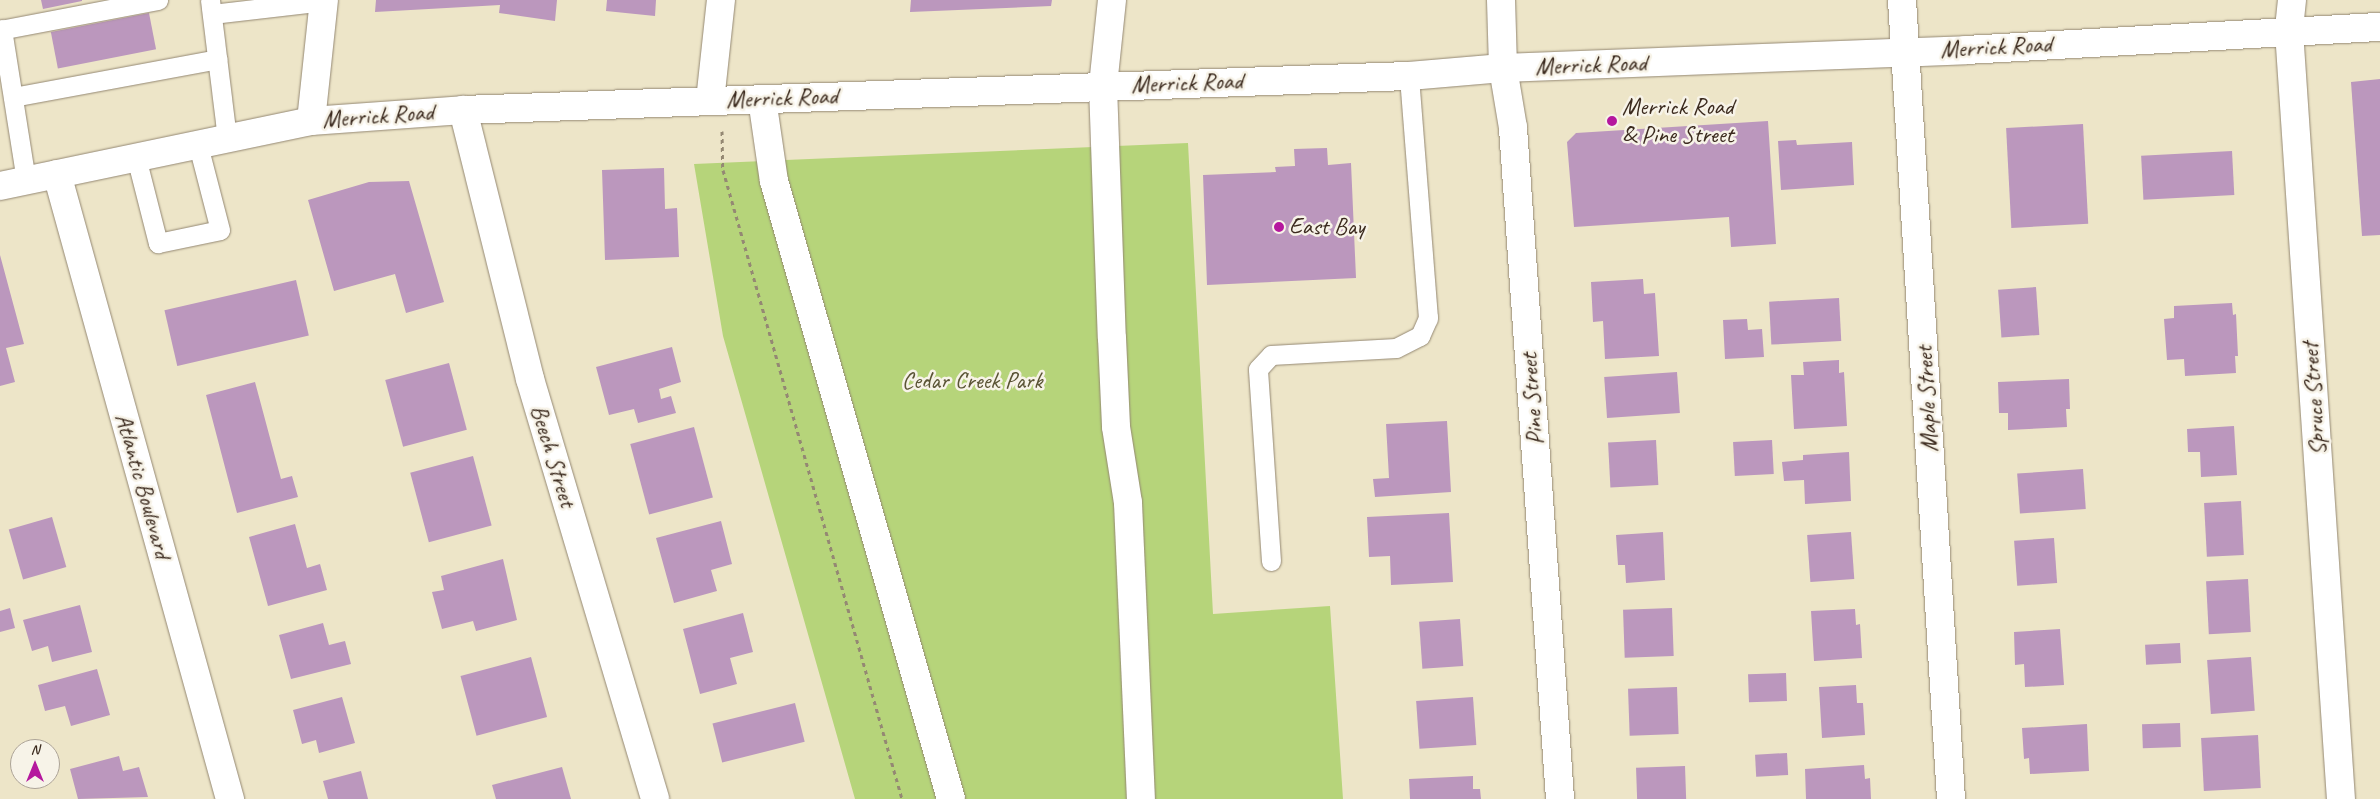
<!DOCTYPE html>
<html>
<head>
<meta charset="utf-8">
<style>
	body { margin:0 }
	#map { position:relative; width:2380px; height:799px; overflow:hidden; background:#ede5c8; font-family:Caveat,sans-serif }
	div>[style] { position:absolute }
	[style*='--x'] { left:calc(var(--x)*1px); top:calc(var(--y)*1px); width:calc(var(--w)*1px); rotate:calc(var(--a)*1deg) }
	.green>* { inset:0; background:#b6d47a }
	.building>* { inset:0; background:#bb97bd; transform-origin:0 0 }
	.path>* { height:3px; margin-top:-1.5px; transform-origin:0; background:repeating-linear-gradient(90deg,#948873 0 4px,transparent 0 8px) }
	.roads { filter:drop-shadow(0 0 1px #948873) drop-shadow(0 0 1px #948873) }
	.service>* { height:19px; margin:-9.5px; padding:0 9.5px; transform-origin:9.5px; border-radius:9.5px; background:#fff }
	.minor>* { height:28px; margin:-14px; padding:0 14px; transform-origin:14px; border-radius:14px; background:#fff }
	.primary>* { height:28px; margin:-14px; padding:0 14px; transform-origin:14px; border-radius:14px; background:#fff }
	.dots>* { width:14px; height:14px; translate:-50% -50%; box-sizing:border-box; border:2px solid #f7f3e8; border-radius:50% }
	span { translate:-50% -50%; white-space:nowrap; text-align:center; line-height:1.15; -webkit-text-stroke:5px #f7f3e8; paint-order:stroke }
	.street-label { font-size:24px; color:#3b2a1e }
	.poi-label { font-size:24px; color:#3b2a1e }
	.left { translate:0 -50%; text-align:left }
	.park-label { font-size:24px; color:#5a5435 }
	.north { position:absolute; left:10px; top:739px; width:50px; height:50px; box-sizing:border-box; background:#f7f3e8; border:1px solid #aca397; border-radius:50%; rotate:0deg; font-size:14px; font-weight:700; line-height:20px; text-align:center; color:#3b2a1e }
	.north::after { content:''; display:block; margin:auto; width:18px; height:22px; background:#b5179e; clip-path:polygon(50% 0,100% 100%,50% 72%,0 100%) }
</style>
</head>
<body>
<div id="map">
	<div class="green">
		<div style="clip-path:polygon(1188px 143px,1213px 614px,1330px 606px,1343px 799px,855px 799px,723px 336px,694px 164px)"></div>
	</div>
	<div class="building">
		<div style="clip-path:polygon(41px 0,82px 0,82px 1px,43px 9px)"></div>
		<div style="clip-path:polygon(376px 0,557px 0,555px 21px,499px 13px,500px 5px,375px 12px)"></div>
		<div style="clip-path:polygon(607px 0,656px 0,655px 16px,606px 11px)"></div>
		<div style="clip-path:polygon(911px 0,1052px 0,1051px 6px,910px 12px)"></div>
		<div style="left:149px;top:13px;width:37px;height:100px;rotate:79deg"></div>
		<div style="clip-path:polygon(2380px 79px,2380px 235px,2362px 236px,2351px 82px)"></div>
		<div style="clip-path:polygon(1768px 121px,1776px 244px,1731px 247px,1729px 217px,1574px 227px,1567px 142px,1576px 133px)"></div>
		<div style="left:2083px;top:124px;width:100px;height:77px;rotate:87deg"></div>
		<div style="clip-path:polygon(1796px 140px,1797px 145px,1852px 142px,1854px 185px,1781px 190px,1778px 141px)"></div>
		<div style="clip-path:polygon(1327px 148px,1328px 165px,1351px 163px,1356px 278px,1207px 285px,1203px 175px,1276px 172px,1275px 167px,1295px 166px,1294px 149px)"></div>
		<div style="left:2232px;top:151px;width:44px;height:91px;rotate:87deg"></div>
		<div style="clip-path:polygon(664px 168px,665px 209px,677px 208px,679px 257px,605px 260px,602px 170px)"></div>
		<div style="clip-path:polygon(409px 181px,444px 302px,406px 313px,395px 274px,334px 291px,308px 200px,369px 182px)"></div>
		<div style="clip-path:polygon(0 255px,24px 344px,6px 348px,15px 382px,0 386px)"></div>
		<div style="clip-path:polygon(1643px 279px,1644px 294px,1655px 293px,1659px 356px,1605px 359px,1603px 321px,1593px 322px,1591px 282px)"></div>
		<div style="left:296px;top:280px;width:57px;height:135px;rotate:77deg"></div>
		<div style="left:2036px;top:287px;width:48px;height:38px;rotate:86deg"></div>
		<div style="left:1839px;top:298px;width:43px;height:70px;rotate:87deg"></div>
		<div style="clip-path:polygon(2232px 303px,2233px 315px,2236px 314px,2238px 356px,2235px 356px,2236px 373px,2185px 376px,2184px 359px,2167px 360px,2164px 319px,2174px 318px,2174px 306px)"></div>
		<div style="clip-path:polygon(1747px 319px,1748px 330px,1762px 329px,1764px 357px,1725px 359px,1723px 320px)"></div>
		<div style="clip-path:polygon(672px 347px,681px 382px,659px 389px,661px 399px,671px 396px,676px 413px,638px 423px,634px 409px,609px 415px,596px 367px)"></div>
		<div style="clip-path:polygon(1839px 360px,1839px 373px,1844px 372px,1847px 426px,1794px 429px,1791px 375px,1804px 375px,1803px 362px)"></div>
		<div style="left:449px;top:363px;width:69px;height:66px;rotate:75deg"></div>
		<div style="left:1677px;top:372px;width:41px;height:73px;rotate:86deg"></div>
		<div style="clip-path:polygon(2069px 379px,2070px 409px,2066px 409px,2067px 427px,2008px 430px,2008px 413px,1999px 413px,1998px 382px)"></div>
		<div style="clip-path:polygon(255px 382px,281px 479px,292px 476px,298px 497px,237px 513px,206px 395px)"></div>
		<div style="clip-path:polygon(1447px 421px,1451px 492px,1375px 497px,1373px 479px,1389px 478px,1386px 424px)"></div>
		<div style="clip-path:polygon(2234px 426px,2237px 475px,2201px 477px,2200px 452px,2188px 452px,2187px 429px)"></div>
		<div style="left:694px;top:427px;width:73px;height:66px;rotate:75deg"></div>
		<div style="left:1656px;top:440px;width:45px;height:48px;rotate:87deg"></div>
		<div style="left:1772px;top:440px;width:34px;height:39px;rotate:87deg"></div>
		<div style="clip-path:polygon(1849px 452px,1851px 501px,1805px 504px,1804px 480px,1784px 481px,1782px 462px,1803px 460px,1803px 455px)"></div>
		<div style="left:473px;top:456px;width:72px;height:65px;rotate:75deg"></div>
		<div style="left:2083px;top:469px;width:40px;height:66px;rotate:86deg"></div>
		<div style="left:2241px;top:501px;width:54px;height:37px;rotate:87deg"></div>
		<div style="clip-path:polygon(1449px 513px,1453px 582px,1391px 585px,1390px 556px,1369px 557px,1367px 517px)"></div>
		<div style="left:52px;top:517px;width:52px;height:45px;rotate:74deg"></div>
		<div style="clip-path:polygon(721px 521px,732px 564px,711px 570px,717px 591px,674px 603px,656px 538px)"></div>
		<div style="clip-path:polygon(295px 524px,307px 568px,320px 564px,327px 590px,268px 606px,249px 537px)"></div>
		<div style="clip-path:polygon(1663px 532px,1665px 580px,1626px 583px,1625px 565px,1618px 565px,1616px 535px)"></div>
		<div style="left:1851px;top:532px;width:47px;height:44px;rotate:86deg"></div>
		<div style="left:2054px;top:538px;width:45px;height:40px;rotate:86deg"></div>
		<div style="clip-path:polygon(503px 559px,517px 620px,476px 631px,473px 621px,442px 629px,432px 592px,444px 590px,441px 576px)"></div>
		<div style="left:2248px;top:579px;width:53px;height:42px;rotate:87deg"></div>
		<div style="clip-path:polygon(80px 605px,92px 652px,52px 662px,48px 646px,32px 651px,23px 620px)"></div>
		<div style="clip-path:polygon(10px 608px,15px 628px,0 632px,0 611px)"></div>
		<div style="left:1672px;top:608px;width:48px;height:49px;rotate:88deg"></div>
		<div style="clip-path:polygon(1855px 609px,1856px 625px,1860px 624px,1862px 658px,1814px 661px,1811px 611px)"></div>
		<div style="clip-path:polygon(743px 613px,753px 652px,730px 658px,737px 684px,700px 694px,683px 629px)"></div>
		<div style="left:1460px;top:619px;width:47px;height:41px;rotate:86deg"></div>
		<div style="clip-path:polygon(323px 623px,329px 645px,345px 641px,351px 664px,291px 679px,279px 635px)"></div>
		<div style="clip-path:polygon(2060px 629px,2064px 685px,2025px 687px,2024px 664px,2015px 665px,2014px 632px)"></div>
		<div style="left:2180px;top:643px;width:20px;height:35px;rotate:87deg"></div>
		<div style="left:531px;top:657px;width:62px;height:73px;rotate:75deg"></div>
		<div style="left:2251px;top:657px;width:54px;height:44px;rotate:86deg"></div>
		<div style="clip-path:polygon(97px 669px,110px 715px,71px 726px,65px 706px,45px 711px,38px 685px)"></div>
		<div style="left:1786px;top:673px;width:28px;height:38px;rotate:88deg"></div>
		<div style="clip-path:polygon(1856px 685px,1857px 703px,1863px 703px,1865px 735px,1822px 738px,1819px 687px)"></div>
		<div style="left:1677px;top:687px;width:47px;height:49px;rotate:88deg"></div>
		<div style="clip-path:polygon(342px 697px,355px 743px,319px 753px,316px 740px,302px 744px,293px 710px)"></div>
		<div style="left:1473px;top:697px;width:48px;height:57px;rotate:86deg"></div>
		<div style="left:795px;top:703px;width:40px;height:85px;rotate:76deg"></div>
		<div style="left:2180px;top:723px;width:24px;height:38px;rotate:88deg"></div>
		<div style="clip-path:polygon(2087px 724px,2089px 771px,2030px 774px,2029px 758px,2024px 759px,2022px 728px)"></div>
		<div style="left:2258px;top:735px;width:53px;height:57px;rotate:87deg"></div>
		<div style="left:1787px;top:753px;width:22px;height:32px;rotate:87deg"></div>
		<div style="clip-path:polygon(119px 756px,123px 771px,139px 767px,148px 797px,78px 799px,70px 769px)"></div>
		<div style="clip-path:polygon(1864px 765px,1865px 779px,1870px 778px,1871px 799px,1806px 799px,1805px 769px)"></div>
		<div style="left:1685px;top:766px;width:33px;height:49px;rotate:88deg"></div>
		<div style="clip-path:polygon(562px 767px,571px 799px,496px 799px,492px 785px)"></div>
		<div style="clip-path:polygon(361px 771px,368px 799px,328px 799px,323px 781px)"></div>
		<div style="clip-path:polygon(1473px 776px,1473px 789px,1480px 789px,1481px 799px,1410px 799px,1409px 779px)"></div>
	</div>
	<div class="path">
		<div style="--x:722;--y:131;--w:39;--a:89"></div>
		<div style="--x:723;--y:170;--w:654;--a:74.11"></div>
	</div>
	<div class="roads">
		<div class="service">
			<div style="--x:210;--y:0;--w:139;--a:83"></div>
			<div style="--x:212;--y:14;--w:113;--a:-6.6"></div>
			<div style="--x:2;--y:29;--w:154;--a:81"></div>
			<div style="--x:0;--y:30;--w:161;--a:-10.8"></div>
			<div style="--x:13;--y:97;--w:208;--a:-10.5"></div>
			<div style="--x:136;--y:157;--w:89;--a:75.7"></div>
			<div style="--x:158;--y:243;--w:63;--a:-11.8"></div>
			<div style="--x:220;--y:230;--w:88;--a:-104.5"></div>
			<div style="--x:1271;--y:561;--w:192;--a:-93.9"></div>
			<div style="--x:1258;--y:369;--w:19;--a:-47"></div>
			<div style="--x:1271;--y:355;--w:125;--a:-3.2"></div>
			<div style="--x:1396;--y:348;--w:27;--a:-27"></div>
			<div style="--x:1420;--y:336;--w:20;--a:-66"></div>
			<div style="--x:1428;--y:318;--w:243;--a:-94.5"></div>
		</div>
		<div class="minor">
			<div style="--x:1112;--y:0;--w:86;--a:96"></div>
			<div style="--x:1103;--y:86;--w:252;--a:88"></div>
			<div style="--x:1112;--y:338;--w:89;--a:87.4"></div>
			<div style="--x:1116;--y:427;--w:77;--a:81"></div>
			<div style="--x:1128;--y:503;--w:296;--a:87.5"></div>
			<div style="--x:1501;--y:0;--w:68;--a:88.3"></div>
			<div style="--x:1503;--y:68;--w:61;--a:80.5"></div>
			<div style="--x:1513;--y:128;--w:673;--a:85.99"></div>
			<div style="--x:1902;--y:0;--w:801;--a:86.49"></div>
			<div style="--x:2292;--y:0;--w:31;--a:96"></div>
			<div style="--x:2289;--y:31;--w:770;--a:86.13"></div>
			<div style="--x:762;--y:99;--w:83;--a:81.7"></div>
			<div style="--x:774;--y:181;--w:643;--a:74.02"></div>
			<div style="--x:710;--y:101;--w:102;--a:-83.8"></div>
			<div style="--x:463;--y:110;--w:277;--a:76"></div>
			<div style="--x:530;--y:379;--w:438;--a:73.4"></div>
			<div style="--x:311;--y:121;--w:122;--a:-83.9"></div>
			<div style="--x:57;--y:174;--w:649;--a:74.53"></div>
		</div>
		<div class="primary">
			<div style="--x:0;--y:186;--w:318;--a:-11.8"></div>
			<div style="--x:311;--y:121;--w:152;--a:-4.1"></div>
			<div style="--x:463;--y:110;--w:947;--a:-2.06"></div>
			<div style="--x:1409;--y:76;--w:94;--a:-4.9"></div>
			<div style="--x:1503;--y:68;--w:463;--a:-2.2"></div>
			<div style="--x:1966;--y:50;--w:415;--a:-3.2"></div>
		</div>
	</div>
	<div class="dots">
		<div style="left:1612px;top:121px;background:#b5179e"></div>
		<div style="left:1279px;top:227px;background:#b5179e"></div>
	</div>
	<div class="street-label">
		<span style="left:1996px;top:47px;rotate:-3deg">Merrick Road</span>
		<span style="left:1591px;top:65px;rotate:-2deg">Merrick Road</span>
		<span style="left:1187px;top:83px;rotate:-2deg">Merrick Road</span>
		<span style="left:782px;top:98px;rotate:-2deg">Merrick Road</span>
		<span style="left:378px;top:116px;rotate:-4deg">Merrick Road</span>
		<span style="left:1532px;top:399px;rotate:-94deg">Pine Street</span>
		<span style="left:1927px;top:399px;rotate:-93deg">Maple Street</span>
		<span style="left:2314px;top:399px;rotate:-94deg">Spruce Street</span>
		<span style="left:553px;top:456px;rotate:73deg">Beech Street</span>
		<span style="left:143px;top:486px;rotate:74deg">Atlantic Boulevard</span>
	</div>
	<div class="poi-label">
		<span class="left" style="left:1622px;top:121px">Merrick Road<br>&amp; Pine Street</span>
		<span class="left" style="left:1289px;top:227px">East Bay</span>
	</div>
	<div class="park-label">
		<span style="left:972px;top:381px">Cedar Creek Park</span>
	</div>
	<div class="north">N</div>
</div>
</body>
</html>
